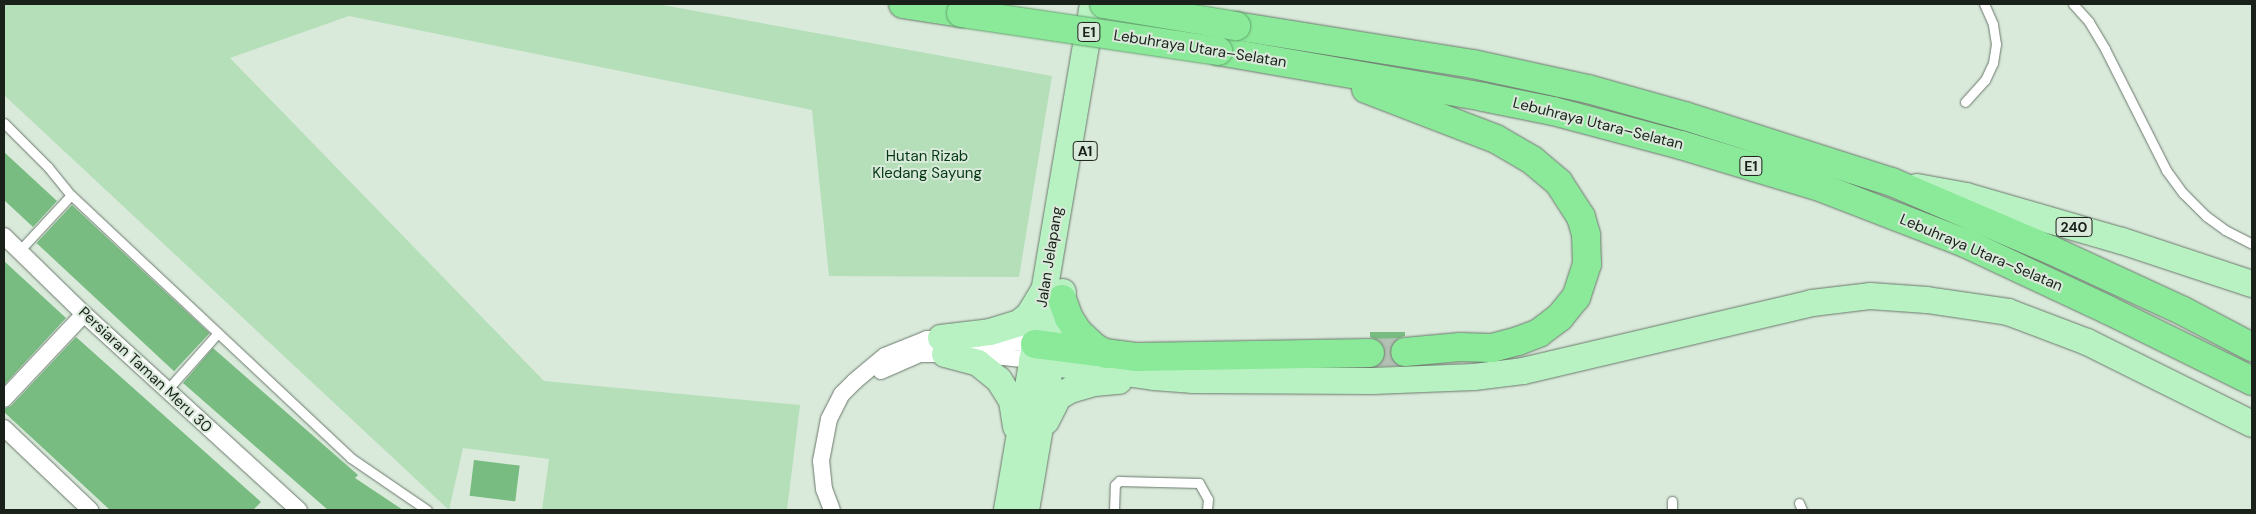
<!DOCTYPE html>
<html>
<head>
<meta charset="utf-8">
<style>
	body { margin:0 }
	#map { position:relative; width:2256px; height:514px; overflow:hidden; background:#d9e9da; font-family:"DM Sans",sans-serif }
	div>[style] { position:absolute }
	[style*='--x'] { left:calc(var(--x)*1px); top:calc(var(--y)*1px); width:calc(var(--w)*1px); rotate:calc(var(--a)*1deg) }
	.green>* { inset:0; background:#b4dfb9 }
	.building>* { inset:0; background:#78bc81; transform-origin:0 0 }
	.highway-tunnel>* { height:28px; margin-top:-14px; transform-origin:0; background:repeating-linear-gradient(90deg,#b3c1b4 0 28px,transparent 0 42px) }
	.roads { filter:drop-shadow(0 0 1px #6a796c) drop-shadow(0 0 1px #6a796c) }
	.lane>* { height:9px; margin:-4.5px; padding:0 4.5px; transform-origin:4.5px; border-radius:4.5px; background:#fff }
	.street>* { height:16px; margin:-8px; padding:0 8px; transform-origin:8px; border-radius:8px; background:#fff }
	.primary>* { height:26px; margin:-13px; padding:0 13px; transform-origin:13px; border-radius:13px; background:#b9f2c2 }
	.highway>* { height:28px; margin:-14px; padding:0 14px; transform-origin:14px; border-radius:14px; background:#8aea99 }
	.bridges { filter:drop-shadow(0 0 1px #63a36d) drop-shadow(0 0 1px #63a36d) }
	.highway-bridge>* { height:28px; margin:-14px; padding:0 14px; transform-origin:14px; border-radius:14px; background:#8aea99 }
	span { translate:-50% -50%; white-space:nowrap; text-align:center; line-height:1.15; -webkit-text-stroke:4px #d9e9da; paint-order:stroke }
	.shield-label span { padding:1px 4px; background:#d9e9da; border:1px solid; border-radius:4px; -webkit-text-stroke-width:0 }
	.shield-label { font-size:14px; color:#1a201a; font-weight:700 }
	.street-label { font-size:15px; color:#1a201a }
	.park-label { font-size:15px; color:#053914 }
	.frame { position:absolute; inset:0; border:5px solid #1a201a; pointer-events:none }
</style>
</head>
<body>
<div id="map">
	<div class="green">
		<div style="clip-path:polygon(4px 4px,657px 4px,1052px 76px,1019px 277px,829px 276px,812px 110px,349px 16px,230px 58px,544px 381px,800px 405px,787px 510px,542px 510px,549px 459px,463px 448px,449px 510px,4px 95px)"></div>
	</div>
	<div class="building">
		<div style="clip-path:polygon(4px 152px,57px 201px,33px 227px,4px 200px)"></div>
		<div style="left:72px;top:205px;width:188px;height:52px;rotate:43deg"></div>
		<div style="clip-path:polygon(4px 261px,66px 318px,4px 385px)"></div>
		<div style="clip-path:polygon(1370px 332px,1405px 332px,1405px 336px,1396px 339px,1391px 346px,1390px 354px,1397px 365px,1379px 366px,1384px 360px,1386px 352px,1384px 345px,1378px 340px,1370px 337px)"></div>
		<div style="clip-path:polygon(76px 337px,261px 502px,253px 510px,110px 510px,4px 412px,4px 409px,11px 406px)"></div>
		<div style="clip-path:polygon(213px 348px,358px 475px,355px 478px,403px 510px,328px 510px,183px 383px)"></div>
		<div style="left:474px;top:460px;width:46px;height:36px;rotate:7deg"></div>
	</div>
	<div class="highway-tunnel">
		<div style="--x:1370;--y:353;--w:35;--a:-2"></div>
	</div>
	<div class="roads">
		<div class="lane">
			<div style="--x:2073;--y:4;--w:24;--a:48"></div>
			<div style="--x:2089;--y:22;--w:31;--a:59"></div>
			<div style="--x:2105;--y:49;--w:136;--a:63.2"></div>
			<div style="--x:2166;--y:170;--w:29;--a:54"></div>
			<div style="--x:2183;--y:193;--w:33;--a:45"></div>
			<div style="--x:2206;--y:216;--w:24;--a:36"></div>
			<div style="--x:2225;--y:230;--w:30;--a:27"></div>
			<div style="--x:1965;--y:102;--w:30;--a:-48"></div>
			<div style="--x:1985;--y:80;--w:19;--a:-65"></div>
			<div style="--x:1993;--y:63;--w:19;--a:-81"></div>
			<div style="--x:1996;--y:44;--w:20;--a:-99"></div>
			<div style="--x:1993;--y:24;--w:22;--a:-114"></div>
			<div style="--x:4;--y:123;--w:62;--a:45"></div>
			<div style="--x:48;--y:167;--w:36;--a:51"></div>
			<div style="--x:71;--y:195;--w:384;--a:43.2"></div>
			<div style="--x:351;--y:458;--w:92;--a:34.4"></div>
			<div style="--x:19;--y:251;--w:76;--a:-47.1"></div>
			<div style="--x:167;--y:390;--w:76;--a:-48.2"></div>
			<div style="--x:1799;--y:503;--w:8;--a:67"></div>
			<div style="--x:1114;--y:510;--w:25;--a:-88"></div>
			<div style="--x:1115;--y:485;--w:6;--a:-45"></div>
			<div style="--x:1119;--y:481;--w:80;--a:1.4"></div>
			<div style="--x:1199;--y:483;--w:18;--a:61"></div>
			<div style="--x:1208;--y:499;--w:11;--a:95"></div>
			<div style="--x:1672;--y:510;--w:9;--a:-90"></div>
		</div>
		<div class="street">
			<div style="--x:4;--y:236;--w:112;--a:44.3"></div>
			<div style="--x:84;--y:314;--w:291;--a:42.4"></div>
			<div style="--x:984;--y:340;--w:51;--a:4.5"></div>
			<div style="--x:881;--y:371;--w:43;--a:-23.6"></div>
			<div style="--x:920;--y:354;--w:55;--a:0"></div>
			<div style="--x:975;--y:354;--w:57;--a:6"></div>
			<div style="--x:4;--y:399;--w:117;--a:-46.7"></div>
			<div style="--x:4;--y:428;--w:119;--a:43.6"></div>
			<div style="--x:832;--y:510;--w:22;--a:-111"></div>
			<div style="--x:824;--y:489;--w:28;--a:-96"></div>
			<div style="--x:821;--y:461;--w:43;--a:-79.2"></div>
			<div style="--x:829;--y:419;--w:28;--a:-63"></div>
			<div style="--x:842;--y:394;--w:18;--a:-45"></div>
			<div style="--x:855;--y:381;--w:39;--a:-40"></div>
			<div style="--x:885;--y:356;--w:45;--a:-22"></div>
			<div style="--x:927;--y:339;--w:23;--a:-2"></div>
		</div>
		<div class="primary">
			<div style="--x:1917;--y:187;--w:50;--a:10.4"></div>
			<div style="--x:1966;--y:196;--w:162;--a:16.1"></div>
			<div style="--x:2122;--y:241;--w:137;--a:18.3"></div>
			<div style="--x:941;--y:338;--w:49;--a:-7"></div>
			<div style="--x:990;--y:332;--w:30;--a:-17"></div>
			<div style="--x:1019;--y:323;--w:13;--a:-39"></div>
			<div style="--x:1029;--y:315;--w:26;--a:-59"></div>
			<div style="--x:945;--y:354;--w:34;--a:15"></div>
			<div style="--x:978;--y:363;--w:27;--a:39"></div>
			<div style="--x:999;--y:380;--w:25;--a:58"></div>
			<div style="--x:1012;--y:401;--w:26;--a:81"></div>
			<div style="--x:1032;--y:360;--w:123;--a:7.9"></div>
			<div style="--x:1154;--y:377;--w:40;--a:4.3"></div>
			<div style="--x:1194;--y:380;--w:179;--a:0.3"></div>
			<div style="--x:1373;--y:381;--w:101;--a:-2.3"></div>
			<div style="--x:1474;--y:377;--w:49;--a:-7"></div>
			<div style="--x:1523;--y:371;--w:297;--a:-13.2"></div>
			<div style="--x:1812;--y:303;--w:58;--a:-6.9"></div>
			<div style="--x:1870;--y:296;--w:57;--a:4"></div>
			<div style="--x:1927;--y:300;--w:82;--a:8.4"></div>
			<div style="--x:2008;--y:312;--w:85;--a:20.8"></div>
			<div style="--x:2087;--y:342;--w:184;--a:26.4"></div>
			<div style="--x:1046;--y:421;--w:27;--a:-63"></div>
			<div style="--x:1058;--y:397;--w:14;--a:-30"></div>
			<div style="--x:1070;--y:390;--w:25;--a:-16"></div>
			<div style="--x:1094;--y:383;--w:25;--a:-5"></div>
			<div style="--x:1007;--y:510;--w:513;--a:-80.35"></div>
			<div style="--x:1026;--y:510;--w:221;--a:-80.4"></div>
		</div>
		<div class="highway">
			<div style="--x:903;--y:4;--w:59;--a:8.8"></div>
			<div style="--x:1236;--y:26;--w:240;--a:9.1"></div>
			<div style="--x:1473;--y:64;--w:118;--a:12.3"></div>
			<div style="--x:1588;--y:89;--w:101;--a:15.6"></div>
			<div style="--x:1685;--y:116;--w:217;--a:17.7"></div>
			<div style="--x:1892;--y:182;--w:173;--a:23.2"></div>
			<div style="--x:2051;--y:250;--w:145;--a:24.8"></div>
			<div style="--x:2183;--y:311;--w:78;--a:27.6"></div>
			<div style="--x:1218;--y:51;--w:269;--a:9.8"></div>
			<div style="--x:1483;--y:97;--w:71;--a:11.3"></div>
			<div style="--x:1553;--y:111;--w:132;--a:14.9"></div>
			<div style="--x:1681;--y:145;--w:142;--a:16.8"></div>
			<div style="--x:1817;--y:186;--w:159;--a:21.1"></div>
			<div style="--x:1965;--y:243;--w:158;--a:25.1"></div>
			<div style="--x:2108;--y:310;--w:161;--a:26.2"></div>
			<div style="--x:1366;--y:89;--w:139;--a:21"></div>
			<div style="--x:1496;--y:139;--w:42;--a:30.3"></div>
			<div style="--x:1532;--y:160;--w:35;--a:40"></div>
			<div style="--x:1559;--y:183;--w:40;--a:57.1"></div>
			<div style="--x:1581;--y:217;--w:19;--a:74"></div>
			<div style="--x:1586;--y:235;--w:29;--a:88"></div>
			<div style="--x:1587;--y:264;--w:35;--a:108"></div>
			<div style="--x:1576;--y:297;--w:26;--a:129"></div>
			<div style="--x:1560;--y:317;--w:26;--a:143"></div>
			<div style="--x:1539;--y:333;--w:22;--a:159"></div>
			<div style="--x:1518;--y:341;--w:28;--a:165"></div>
			<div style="--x:1491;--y:348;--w:31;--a:-178"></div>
			<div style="--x:1460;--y:347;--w:55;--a:174.8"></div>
			<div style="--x:1062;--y:299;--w:20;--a:70"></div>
			<div style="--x:1069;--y:318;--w:17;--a:57"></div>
			<div style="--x:1078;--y:332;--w:22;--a:43"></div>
			<div style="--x:1094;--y:347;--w:14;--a:30"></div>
			<div style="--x:1035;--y:344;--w:103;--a:7.3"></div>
			<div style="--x:1137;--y:357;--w:233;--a:-1"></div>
		</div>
	</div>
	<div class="bridges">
		<div class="highway-bridge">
			<div style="--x:1104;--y:4;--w:134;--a:9.5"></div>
			<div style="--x:961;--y:13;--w:260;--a:8.4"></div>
		</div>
	</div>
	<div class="shield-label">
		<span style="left:1089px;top:32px">E1</span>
		<span style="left:1085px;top:151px">A1</span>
		<span style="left:1751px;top:166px">E1</span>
		<span style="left:2074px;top:227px">240</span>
	</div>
	<div class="street-label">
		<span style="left:1200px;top:49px;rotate:9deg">Lebuhraya Utara–Selatan</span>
		<span style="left:1598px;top:124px;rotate:14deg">Lebuhraya Utara–Selatan</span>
		<span style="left:1981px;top:253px;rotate:23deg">Lebuhraya Utara–Selatan</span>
		<span style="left:1050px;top:257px;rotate:-81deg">Jalan Jelapang</span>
		<span style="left:145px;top:370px;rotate:43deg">Persiaran Taman Meru 30</span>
	</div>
	<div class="park-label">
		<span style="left:927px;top:165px">Hutan Rizab<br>Kledang Sayung</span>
	</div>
	<div class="frame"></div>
</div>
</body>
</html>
